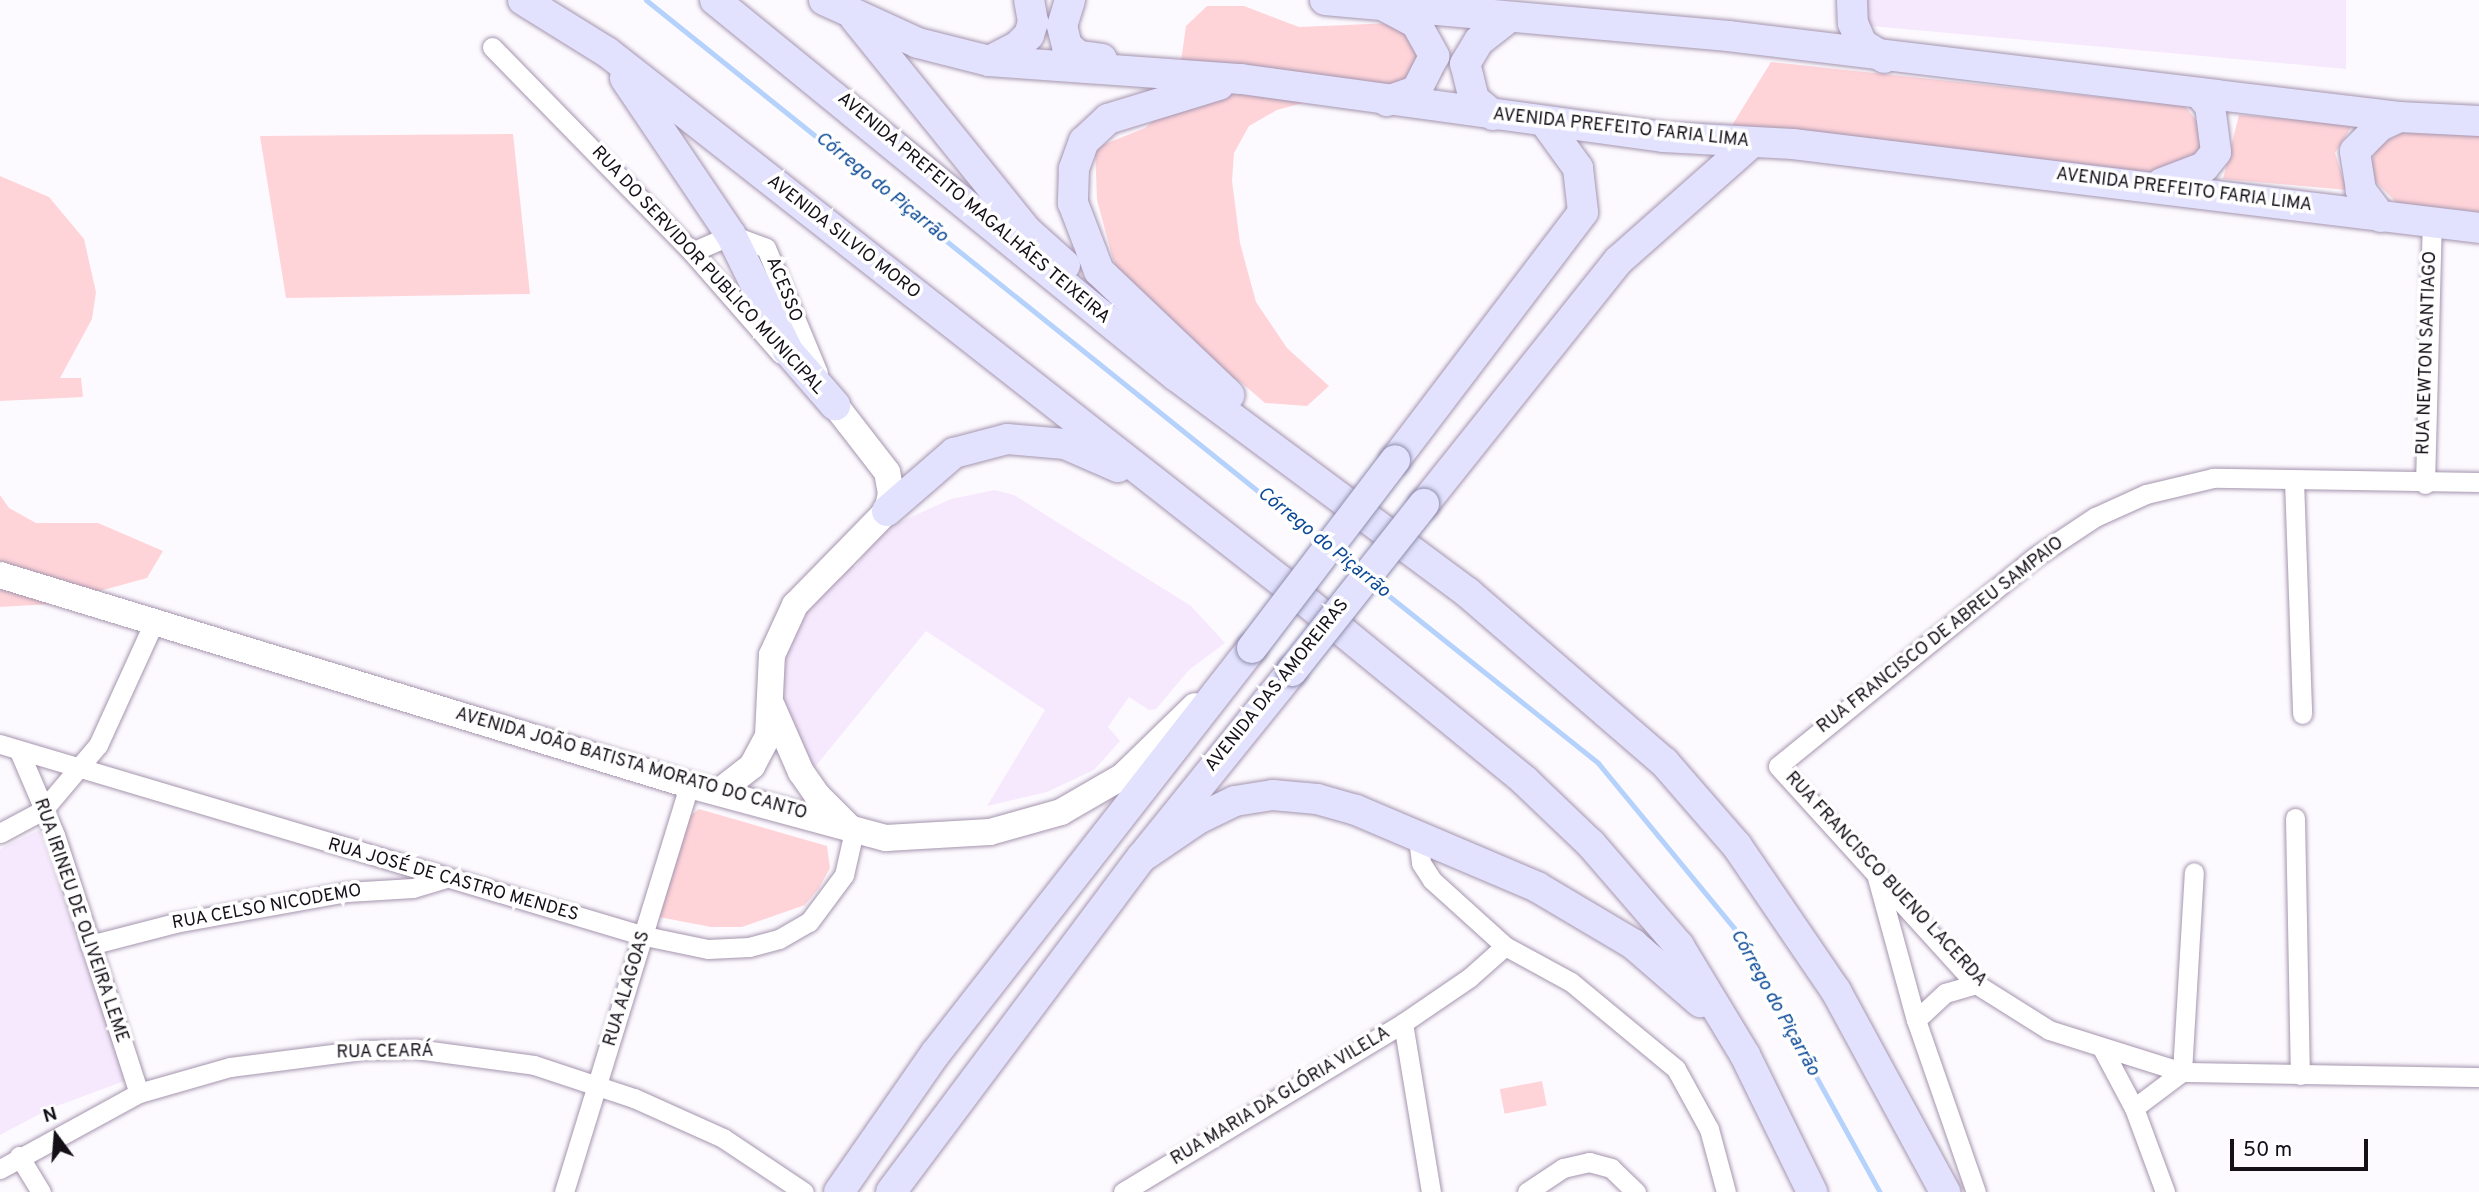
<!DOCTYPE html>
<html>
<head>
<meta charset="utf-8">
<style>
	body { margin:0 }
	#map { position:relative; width:2479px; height:1192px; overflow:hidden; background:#fdfaff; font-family:Overpass,sans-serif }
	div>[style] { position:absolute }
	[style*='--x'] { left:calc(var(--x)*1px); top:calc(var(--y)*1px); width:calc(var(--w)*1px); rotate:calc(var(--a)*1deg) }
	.built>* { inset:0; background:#f6e9fd }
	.green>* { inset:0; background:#ffd4d9; transform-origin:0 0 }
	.stream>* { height:5px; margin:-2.5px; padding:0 2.5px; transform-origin:2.5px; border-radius:2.5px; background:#b5d2fc }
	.roads { filter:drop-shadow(0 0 2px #a595ae) drop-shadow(0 0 2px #a595ae) }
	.street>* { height:19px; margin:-9.5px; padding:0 9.5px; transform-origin:9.5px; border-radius:9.5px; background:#fff }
	.secondary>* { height:26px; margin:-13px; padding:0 13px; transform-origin:13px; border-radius:13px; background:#fff }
	.primary>* { height:30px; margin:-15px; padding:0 15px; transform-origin:15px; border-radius:15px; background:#e2e2fe }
	.bridges { filter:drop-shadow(0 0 2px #8e8cad) drop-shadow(0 0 2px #8e8cad) }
	.primary-bridge>* { height:30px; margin:-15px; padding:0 15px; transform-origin:15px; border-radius:15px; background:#e2e2fe }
	span { translate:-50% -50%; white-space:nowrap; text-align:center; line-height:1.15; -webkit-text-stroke:7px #fff; paint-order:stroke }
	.street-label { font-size:18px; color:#150f18 }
	.water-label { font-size:19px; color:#0b4997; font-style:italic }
	.north { position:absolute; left:21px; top:1101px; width:70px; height:70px; -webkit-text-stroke:5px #fff; paint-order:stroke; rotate:344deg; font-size:19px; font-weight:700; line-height:28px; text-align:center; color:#150f18 }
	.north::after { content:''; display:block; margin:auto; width:24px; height:32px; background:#150f18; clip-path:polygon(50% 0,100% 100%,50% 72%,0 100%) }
	.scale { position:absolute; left:2230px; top:1139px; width:138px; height:32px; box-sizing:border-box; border:4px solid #150f18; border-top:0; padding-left:9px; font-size:21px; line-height:24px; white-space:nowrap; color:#150f18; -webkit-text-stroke:5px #fff; paint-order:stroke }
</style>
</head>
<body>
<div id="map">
	<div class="built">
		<div style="clip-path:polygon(1859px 0,2346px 0,2346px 69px,1860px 25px)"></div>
		<div style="clip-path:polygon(995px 490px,1014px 495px,1191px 606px,1225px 643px,1189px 670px,1156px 709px,1149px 710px,1129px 697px,1108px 727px,1120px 741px,1094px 770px,1047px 792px,987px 806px,1045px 710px,926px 631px,810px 773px,783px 710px,782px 665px,803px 608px,845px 564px,856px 567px,878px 532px,951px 499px)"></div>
		<div style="clip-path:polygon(39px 830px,127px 1080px,49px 1109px,0 1135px,0 849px)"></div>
	</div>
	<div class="green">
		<div style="clip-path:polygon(1207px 6px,1244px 6px,1299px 27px,1416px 22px,1435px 44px,1444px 74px,1422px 93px,1336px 94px,1277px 110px,1249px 126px,1234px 153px,1232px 181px,1240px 243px,1256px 302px,1287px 348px,1329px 386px,1307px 406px,1265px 403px,1242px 383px,1140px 324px,1113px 259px,1097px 200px,1095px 148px,1145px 128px,1167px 108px,1178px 82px,1186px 26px)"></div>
		<div style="clip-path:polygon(1771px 62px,2185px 106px,2200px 125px,2202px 145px,2190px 161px,2156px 173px,1731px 127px)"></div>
		<div style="clip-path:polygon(2239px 115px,2353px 124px,2335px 153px,2347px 190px,2223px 179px)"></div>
		<div style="clip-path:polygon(2409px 128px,2479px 132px,2479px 212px,2397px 203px,2367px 173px,2378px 146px)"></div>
		<div style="clip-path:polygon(513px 134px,530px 294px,286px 298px,260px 136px)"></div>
		<div style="clip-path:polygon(0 176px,49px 197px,84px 239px,96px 292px,92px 319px,60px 378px,81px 378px,83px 397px,0 401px)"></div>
		<div style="clip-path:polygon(0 495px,9px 508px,36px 523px,98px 523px,163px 551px,147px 578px,52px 604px,0 607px)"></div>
		<div style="clip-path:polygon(699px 809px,827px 846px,830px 868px,819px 888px,805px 905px,742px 927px,711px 927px,659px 917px,686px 819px)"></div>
		<div style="left:1542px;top:1081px;width:25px;height:43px;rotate:79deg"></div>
	</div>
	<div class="stream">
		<div style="--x:646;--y:0;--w:864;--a:38.75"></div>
		<div style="--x:1336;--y:553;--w:29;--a:38"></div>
		<div style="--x:1374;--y:584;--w:287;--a:38.6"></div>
		<div style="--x:1598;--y:763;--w:214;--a:50.5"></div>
		<div style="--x:1734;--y:928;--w:302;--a:61.1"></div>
	</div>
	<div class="roads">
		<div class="street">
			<div style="--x:492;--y:47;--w:286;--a:45.7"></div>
			<div style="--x:692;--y:252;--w:135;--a:48.9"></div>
			<div style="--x:692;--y:252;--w:43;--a:-23.6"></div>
			<div style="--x:731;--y:235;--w:37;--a:20"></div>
			<div style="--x:766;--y:248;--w:135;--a:67.4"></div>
			<div style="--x:2294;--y:480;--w:234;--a:88"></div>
			<div style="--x:2479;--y:482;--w:266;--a:-179.1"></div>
			<div style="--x:2213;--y:478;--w:69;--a:166.6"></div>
			<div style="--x:2146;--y:494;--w:56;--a:155.7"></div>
			<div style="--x:2095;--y:517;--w:72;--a:146.3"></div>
			<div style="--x:2035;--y:557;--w:331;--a:140.9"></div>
			<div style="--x:1778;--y:766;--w:294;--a:47.8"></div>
			<div style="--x:1976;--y:984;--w:86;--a:32.2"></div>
			<div style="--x:2049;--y:1030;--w:139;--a:17.5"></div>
			<div style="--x:2182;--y:1072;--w:297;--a:1"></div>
			<div style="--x:2425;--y:484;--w:261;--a:-88.5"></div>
			<div style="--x:0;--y:744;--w:673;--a:16.58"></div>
			<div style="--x:645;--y:936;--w:64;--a:11.7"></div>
			<div style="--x:708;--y:949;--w:41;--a:-2.8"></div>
			<div style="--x:749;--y:947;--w:31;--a:-15"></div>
			<div style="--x:779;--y:939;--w:34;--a:-30"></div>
			<div style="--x:809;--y:922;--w:59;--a:-53.3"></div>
			<div style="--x:844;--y:875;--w:45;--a:-77.2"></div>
			<div style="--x:19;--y:751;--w:91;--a:66.8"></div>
			<div style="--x:55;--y:835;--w:271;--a:72"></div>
			<div style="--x:2295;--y:818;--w:257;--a:88.9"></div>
			<div style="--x:0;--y:833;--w:49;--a:-28.1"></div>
			<div style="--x:43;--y:810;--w:85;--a:-49.8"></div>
			<div style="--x:98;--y:745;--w:135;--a:-65.5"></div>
			<div style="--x:1418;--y:838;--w:25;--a:83"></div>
			<div style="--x:1421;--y:863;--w:20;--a:57"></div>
			<div style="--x:1432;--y:880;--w:98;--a:42.1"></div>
			<div style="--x:1505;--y:946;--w:75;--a:28.6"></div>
			<div style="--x:1571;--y:982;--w:136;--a:39.6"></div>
			<div style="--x:1676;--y:1069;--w:68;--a:61.2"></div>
			<div style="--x:1709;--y:1129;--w:65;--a:74.9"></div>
			<div style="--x:1876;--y:874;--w:151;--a:74.7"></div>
			<div style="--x:1916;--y:1020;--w:182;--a:70.8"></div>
			<div style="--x:90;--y:945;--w:88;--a:-14.5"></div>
			<div style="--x:175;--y:923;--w:175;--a:-10.2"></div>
			<div style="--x:347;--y:892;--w:66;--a:-3.5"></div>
			<div style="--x:413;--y:888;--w:34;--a:-17"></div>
			<div style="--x:1916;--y:1020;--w:40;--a:-43"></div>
			<div style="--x:1945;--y:993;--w:32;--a:-16"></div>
			<div style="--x:1403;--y:1023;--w:171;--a:80.6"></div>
			<div style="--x:2103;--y:1050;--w:66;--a:61.9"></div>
			<div style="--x:2134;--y:1108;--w:90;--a:69.7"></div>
			<div style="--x:2134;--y:1108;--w:60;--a:-36.9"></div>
			<div style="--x:2182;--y:1072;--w:200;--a:-86.6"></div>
			<div style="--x:19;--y:1156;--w:42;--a:58.6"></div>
			<div style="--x:0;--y:1169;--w:158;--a:-28.7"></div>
			<div style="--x:139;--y:1093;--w:95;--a:-15.9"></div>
			<div style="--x:230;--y:1067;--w:133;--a:-7.3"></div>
			<div style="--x:362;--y:1050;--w:54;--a:-1.1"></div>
			<div style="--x:416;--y:1049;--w:119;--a:7.7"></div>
			<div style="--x:534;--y:1065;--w:105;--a:18.3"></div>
			<div style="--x:634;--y:1098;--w:98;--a:24.2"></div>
			<div style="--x:723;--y:1138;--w:97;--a:33.7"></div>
			<div style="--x:564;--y:1192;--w:426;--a:-72.9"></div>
			<div style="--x:1123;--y:1192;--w:327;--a:-31.1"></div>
			<div style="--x:1403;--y:1023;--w:80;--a:-34.3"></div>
			<div style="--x:1469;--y:978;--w:48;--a:-41.6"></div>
			<div style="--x:1527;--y:1192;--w:43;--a:-33.7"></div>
			<div style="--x:1563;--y:1168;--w:27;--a:-13"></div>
			<div style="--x:1589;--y:1162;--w:23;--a:15"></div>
			<div style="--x:1611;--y:1168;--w:35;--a:44"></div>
		</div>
		<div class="secondary">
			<div style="--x:0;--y:575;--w:720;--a:16.95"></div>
			<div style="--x:689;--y:785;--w:204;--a:15.1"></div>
			<div style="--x:886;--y:838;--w:104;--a:-3.3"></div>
			<div style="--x:990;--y:832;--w:74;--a:-15.7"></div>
			<div style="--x:1061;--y:812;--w:72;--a:-30.1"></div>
			<div style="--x:1123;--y:776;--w:100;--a:-44.2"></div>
			<div style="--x:772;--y:706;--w:72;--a:66.3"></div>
			<div style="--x:801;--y:772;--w:28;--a:55"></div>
			<div style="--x:817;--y:795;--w:47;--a:45"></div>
			<div style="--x:720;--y:791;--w:41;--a:-38"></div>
			<div style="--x:752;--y:766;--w:34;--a:-62"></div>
			<div style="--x:768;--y:736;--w:81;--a:-87.2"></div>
			<div style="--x:772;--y:655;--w:55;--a:-65.3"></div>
			<div style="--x:795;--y:605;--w:132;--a:-45.6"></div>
			<div style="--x:887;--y:511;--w:17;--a:-77"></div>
			<div style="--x:891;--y:494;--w:22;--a:-100"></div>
			<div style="--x:887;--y:472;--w:85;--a:-127.8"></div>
		</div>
		<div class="primary">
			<div style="--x:523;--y:0;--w:99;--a:31.8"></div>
			<div style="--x:607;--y:52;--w:857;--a:38.13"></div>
			<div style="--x:1281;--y:581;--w:315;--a:39.3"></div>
			<div style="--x:1525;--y:781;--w:91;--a:43.7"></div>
			<div style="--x:1591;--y:844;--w:135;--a:49.2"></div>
			<div style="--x:1679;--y:946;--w:127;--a:58.8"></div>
			<div style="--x:1745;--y:1055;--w:153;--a:63.9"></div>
			<div style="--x:715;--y:0;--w:595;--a:39.2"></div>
			<div style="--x:1176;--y:376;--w:364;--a:36.6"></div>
			<div style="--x:1468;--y:593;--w:259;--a:40.8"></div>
			<div style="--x:1664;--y:762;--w:111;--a:49"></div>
			<div style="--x:1737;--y:846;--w:176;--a:55.7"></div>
			<div style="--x:1836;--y:991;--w:229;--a:61.5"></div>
			<div style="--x:824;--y:0;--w:103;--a:24.6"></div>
			<div style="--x:918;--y:43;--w:73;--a:14.2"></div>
			<div style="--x:989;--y:61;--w:253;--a:4.1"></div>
			<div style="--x:1241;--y:79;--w:426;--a:7.8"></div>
			<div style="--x:1663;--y:137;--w:130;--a:3.1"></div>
			<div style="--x:1793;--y:144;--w:691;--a:6.98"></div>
			<div style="--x:1070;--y:0;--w:27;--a:107"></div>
			<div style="--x:1062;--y:26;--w:21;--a:76"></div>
			<div style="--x:1067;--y:46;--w:16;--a:40"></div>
			<div style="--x:1079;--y:56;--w:23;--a:7"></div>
			<div style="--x:1325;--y:0;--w:405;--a:5.1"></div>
			<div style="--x:1728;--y:36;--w:676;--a:6.88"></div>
			<div style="--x:2399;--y:117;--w:80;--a:2.9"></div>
			<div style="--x:1852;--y:0;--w:23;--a:88"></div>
			<div style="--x:1853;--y:23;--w:23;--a:67"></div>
			<div style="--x:1862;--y:44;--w:26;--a:32"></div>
			<div style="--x:1386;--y:7;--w:34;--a:28"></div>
			<div style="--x:1416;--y:23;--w:38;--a:61"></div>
			<div style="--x:1434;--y:56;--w:39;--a:117"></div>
			<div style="--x:1416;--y:91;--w:31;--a:161"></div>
			<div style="--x:855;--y:18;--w:274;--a:51.1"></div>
			<div style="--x:1027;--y:231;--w:51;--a:41.8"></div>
			<div style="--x:989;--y:61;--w:31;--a:-27"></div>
			<div style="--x:1017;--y:47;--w:17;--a:-45"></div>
			<div style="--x:1029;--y:35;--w:14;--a:-73"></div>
			<div style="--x:1033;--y:22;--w:22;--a:-100"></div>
			<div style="--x:625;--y:78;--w:189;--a:56"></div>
			<div style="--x:731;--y:235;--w:129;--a:63.8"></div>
			<div style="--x:788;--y:351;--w:72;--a:49"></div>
			<div style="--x:1219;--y:85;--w:116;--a:163"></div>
			<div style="--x:1108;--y:119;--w:33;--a:137"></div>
			<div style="--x:1084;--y:141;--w:30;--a:110"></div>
			<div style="--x:1074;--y:169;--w:34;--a:92"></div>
			<div style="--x:1073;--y:203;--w:73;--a:69.1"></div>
			<div style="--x:1099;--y:271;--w:180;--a:43.6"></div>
			<div style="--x:1493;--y:115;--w:25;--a:-140"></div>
			<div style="--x:1474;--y:99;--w:36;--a:-104"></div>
			<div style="--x:1465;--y:64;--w:27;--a:-59"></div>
			<div style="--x:1479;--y:41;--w:39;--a:-38"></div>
			<div style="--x:2162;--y:183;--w:45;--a:-20.9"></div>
			<div style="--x:2204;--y:167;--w:19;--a:-51"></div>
			<div style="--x:2216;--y:152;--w:46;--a:-97.4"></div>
			<div style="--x:2210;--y:106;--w:17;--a:-130"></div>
			<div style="--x:2381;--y:217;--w:34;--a:-127"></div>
			<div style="--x:2361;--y:190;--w:39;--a:-99"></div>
			<div style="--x:2355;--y:151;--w:35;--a:-45"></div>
			<div style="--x:2380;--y:126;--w:21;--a:-25"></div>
			<div style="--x:1395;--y:460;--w:311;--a:-52.8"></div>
			<div style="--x:1583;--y:212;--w:44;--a:-96.5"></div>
			<div style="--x:1578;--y:168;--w:58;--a:-125.9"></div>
			<div style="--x:1424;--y:504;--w:312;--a:-51.4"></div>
			<div style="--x:1619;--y:260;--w:175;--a:-41.5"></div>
			<div style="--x:887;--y:511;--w:89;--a:-40.9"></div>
			<div style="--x:954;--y:453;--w:55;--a:-14.8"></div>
			<div style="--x:1007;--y:439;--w:58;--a:4.9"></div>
			<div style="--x:1065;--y:444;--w:58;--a:23.5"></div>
			<div style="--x:1142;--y:857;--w:68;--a:-34.2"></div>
			<div style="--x:1198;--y:819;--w:41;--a:-25.9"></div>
			<div style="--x:1235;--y:801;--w:38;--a:-9"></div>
			<div style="--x:1273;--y:795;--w:44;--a:5.2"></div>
			<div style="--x:1317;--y:799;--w:41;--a:15.8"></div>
			<div style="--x:1356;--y:810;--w:197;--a:23"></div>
			<div style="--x:1537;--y:887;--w:112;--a:30.7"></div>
			<div style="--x:1633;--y:944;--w:89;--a:40.9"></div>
			<div style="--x:839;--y:1192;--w:168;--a:-55.2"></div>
			<div style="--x:935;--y:1054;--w:515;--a:-52.02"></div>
			<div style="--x:891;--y:1192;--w:419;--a:-53.2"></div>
			<div style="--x:1142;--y:857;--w:239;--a:-51.1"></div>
		</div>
	</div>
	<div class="bridges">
		<div class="primary-bridge">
			<div style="--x:1252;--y:648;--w:236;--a:-52.7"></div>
			<div style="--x:1292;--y:671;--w:213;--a:-51.7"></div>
		</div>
	</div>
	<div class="street-label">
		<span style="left:1621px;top:129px;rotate:6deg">AVENIDA PREFEITO FARIA LIMA</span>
		<span style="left:2184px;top:191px;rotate:7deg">AVENIDA PREFEITO FARIA LIMA</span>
		<span style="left:973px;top:209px;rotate:40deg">AVENIDA PREFEITO MAGALHÃES TEIXEIRA</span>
		<span style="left:843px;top:238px;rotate:38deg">AVENIDA SILVIO MORO</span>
		<span style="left:707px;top:271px;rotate:47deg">RUA DO SERVIDOR PUBLICO MUNICIPAL</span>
		<span style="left:783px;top:290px;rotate:68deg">ACESSO</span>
		<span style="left:2428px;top:353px;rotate:-88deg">RUA NEWTON SANTIAGO</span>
		<span style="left:1941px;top:636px;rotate:-38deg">RUA FRANCISCO DE ABREU SAMPAIO</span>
		<span style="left:1278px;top:686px;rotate:-51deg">AVENIDA DAS AMOREIRAS</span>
		<span style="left:631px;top:765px;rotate:16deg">AVENIDA JOÃO BATISTA MORATO DO CANTO</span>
		<span style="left:1885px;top:880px;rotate:47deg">RUA FRANCISCO BUENO LACERDA</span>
		<span style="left:453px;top:881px;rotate:16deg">RUA JOSÉ DE CASTRO MENDES</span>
		<span style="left:267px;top:908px;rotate:-10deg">RUA CELSO NICODEMO</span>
		<span style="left:80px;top:921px;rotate:71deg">RUA IRINEU DE OLIVEIRA LEME</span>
		<span style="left:628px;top:989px;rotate:-73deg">RUA ALAGOAS</span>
		<span style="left:385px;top:1053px;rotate:-1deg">RUA CEARÁ</span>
		<span style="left:1281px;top:1097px;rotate:-31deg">RUA MARIA DA GLÓRIA VILELA</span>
	</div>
	<div class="water-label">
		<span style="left:881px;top:188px;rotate:39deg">Córrego do Piçarrão</span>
		<span style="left:1323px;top:543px;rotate:39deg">Córrego do Piçarrão</span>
		<span style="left:1774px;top:1003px;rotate:61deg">Córrego do Piçarrão</span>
	</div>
	<div class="north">N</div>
	<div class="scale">50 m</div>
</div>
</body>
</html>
